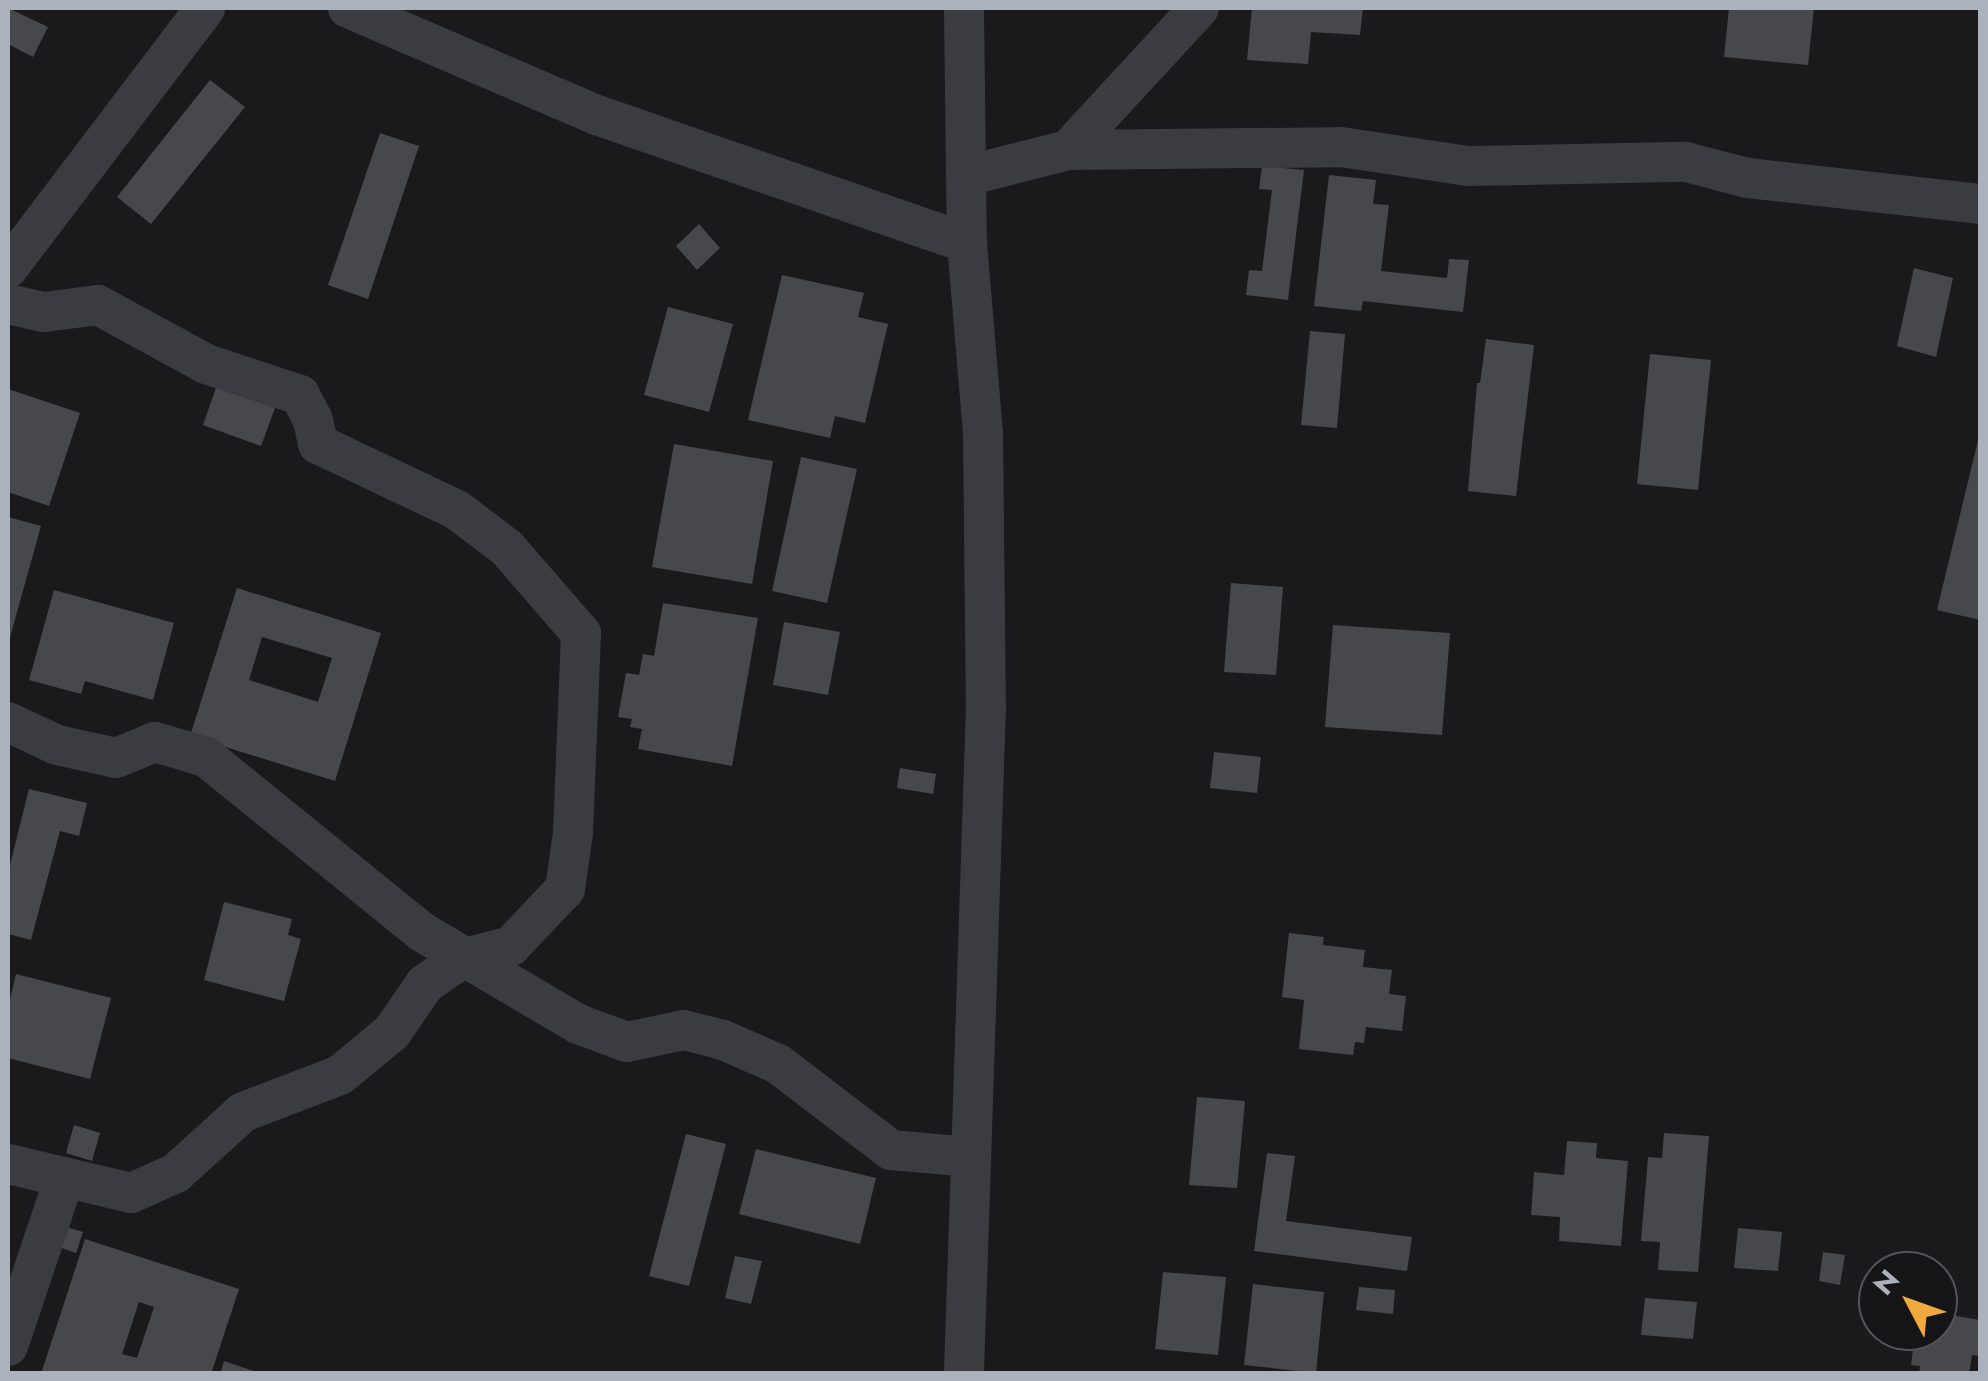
<!DOCTYPE html>
<style>
body{margin:0}
#map{position:relative;width:1988px;height:1381px;overflow:hidden;background:#1a1a1c;font-family:Jost,sans-serif}
div>[style]{position:absolute}
[style*='--x']{left:calc(var(--x)*1px);top:calc(var(--y)*1px);width:calc(var(--w)*1px);rotate:calc(var(--a)*1deg)}
.building>*{inset:0;background:#46484c}
.street>*{height:40px;margin:-20px;padding:0 20px;transform-origin:20px;border-radius:20px;background:#3b3c41}
span{translate:-50% -50%;white-space:nowrap;text-align:center;line-height:1.15;-webkit-text-stroke:9px #151517;paint-order:stroke}
.frame{position:absolute;inset:0;border:10px solid #acb2bb;pointer-events:none}
.north{position:absolute;left:1858px;top:1251px;width:100px;height:100px;box-sizing:border-box;background:#151517;border:2px solid #515459;border-radius:50%;rotate:311deg;font-size:28px;font-weight:700;line-height:40px;text-align:center;color:#acb2bb}
.north::after{content:'';display:block;margin:auto;width:35px;height:45px;background:#f0a93e;clip-path:polygon(50% 0,100% 100%,50% 72%,0 100%)}
</style>
<div id="map">
<div class="building">
<div style="clip-path:polygon(8px 8px,48px 27px,33px 57px,8px 44px)"></div>
<div style="clip-path:polygon(1252px 8px,1363px 8px,1360px 35px,1311px 32px,1308px 64px,1247px 60px)"></div>
<div style="clip-path:polygon(1729px 8px,1814px 8px,1808px 65px,1724px 57px)"></div>
<div style="clip-path:polygon(210px 80px,245px 107px,151px 224px,117px 197px)"></div>
<div style="clip-path:polygon(380px 133px,419px 146px,368px 299px,328px 285px)"></div>
<div style="clip-path:polygon(1262px 166px,1304px 170px,1288px 300px,1246px 295px,1249px 270px,1262px 271px,1272px 190px,1259px 189px)"></div>
<div style="clip-path:polygon(1329px 175px,1376px 180px,1373px 204px,1389px 205px,1381px 271px,1447px 278px,1449px 259px,1469px 260px,1463px 312px,1363px 301px,1361px 311px,1314px 306px)"></div>
<div style="clip-path:polygon(699px 224px,720px 248px,697px 270px,676px 246px)"></div>
<div style="clip-path:polygon(1914px 268px,1953px 278px,1936px 357px,1897px 346px)"></div>
<div style="clip-path:polygon(782px 275px,864px 293px,858px 317px,888px 324px,865px 423px,835px 416px,830px 438px,748px 420px)"></div>
<div style="clip-path:polygon(668px 307px,733px 324px,709px 412px,644px 395px)"></div>
<div style="clip-path:polygon(1310px 331px,1345px 334px,1337px 428px,1301px 425px)"></div>
<div style="clip-path:polygon(1486px 339px,1534px 345px,1516px 496px,1468px 491px,1477px 383px,1480px 383px)"></div>
<div style="clip-path:polygon(1650px 354px,1711px 360px,1698px 490px,1637px 484px)"></div>
<div style="clip-path:polygon(219px 379px,278px 400px,261px 446px,203px 425px)"></div>
<div style="clip-path:polygon(8px 389px,80px 413px,49px 506px,8px 492px)"></div>
<div style="clip-path:polygon(1979px 436px,1980px 436px,1980px 620px,1937px 610px)"></div>
<div style="clip-path:polygon(674px 444px,773px 461px,752px 584px,652px 567px)"></div>
<div style="clip-path:polygon(801px 457px,857px 469px,827px 603px,772px 591px)"></div>
<div style="clip-path:polygon(8px 517px,41px 526px,9px 641px,8px 640px)"></div>
<div style="clip-path:polygon(1231px 583px,1283px 587px,1276px 675px,1224px 672px)"></div>
<div style="clip-path:polygon(evenodd,237px 588px,381px 633px,335px 781px,190px 736px,237px 588px,262px 637px,332px 658px,318px 702px,249px 680px,262px 637px)"></div>
<div style="clip-path:polygon(54px 590px,174px 623px,153px 700px,85px 681px,81px 694px,29px 680px)"></div>
<div style="clip-path:polygon(663px 603px,758px 618px,732px 766px,638px 749px,642px 729px,630px 727px,632px 719px,618px 717px,626px 673px,639px 675px,643px 654px,654px 656px)"></div>
<div style="clip-path:polygon(784px 622px,840px 632px,828px 695px,773px 685px)"></div>
<div style="clip-path:polygon(1333px 625px,1450px 633px,1442px 735px,1325px 727px)"></div>
<div style="clip-path:polygon(1214px 752px,1261px 757px,1257px 793px,1210px 788px)"></div>
<div style="clip-path:polygon(900px 768px,936px 774px,933px 794px,897px 788px)"></div>
<div style="clip-path:polygon(29px 789px,87px 803px,79px 836px,60px 831px,31px 940px,8px 934px,8px 873px)"></div>
<div style="clip-path:polygon(224px 902px,292px 919px,288px 935px,301px 939px,284px 1001px,204px 980px)"></div>
<div style="clip-path:polygon(1289px 933px,1324px 937px,1323px 945px,1365px 950px,1363px 967px,1392px 970px,1389px 994px,1406px 996px,1402px 1031px,1366px 1027px,1364px 1043px,1355px 1042px,1353px 1055px,1299px 1049px,1304px 1000px,1282px 997px)"></div>
<div style="clip-path:polygon(16px 974px,111px 998px,90px 1079px,8px 1058px,8px 1008px)"></div>
<div style="clip-path:polygon(1197px 1097px,1245px 1101px,1237px 1188px,1189px 1185px)"></div>
<div style="clip-path:polygon(74px 1125px,100px 1133px,92px 1161px,66px 1153px)"></div>
<div style="clip-path:polygon(1664px 1133px,1709px 1136px,1698px 1272px,1658px 1270px,1660px 1242px,1641px 1241px,1648px 1157px,1662px 1158px)"></div>
<div style="clip-path:polygon(686px 1134px,726px 1144px,689px 1286px,649px 1276px)"></div>
<div style="clip-path:polygon(1567px 1141px,1597px 1143px,1596px 1158px,1628px 1161px,1621px 1246px,1559px 1241px,1560px 1217px,1531px 1215px,1534px 1172px,1564px 1175px)"></div>
<div style="clip-path:polygon(756px 1149px,876px 1178px,860px 1244px,739px 1214px)"></div>
<div style="clip-path:polygon(1267px 1153px,1295px 1156px,1286px 1221px,1412px 1237px,1407px 1271px,1254px 1251px)"></div>
<div style="clip-path:polygon(63px 1226px,83px 1232px,76px 1253px,56px 1246px)"></div>
<div style="clip-path:polygon(1738px 1228px,1782px 1232px,1778px 1271px,1734px 1268px)"></div>
<div style="clip-path:polygon(evenodd,85px 1239px,239px 1289px,211px 1374px,41px 1374px,85px 1239px,139px 1302px,154px 1307px,137px 1358px,122px 1354px,139px 1302px)"></div>
<div style="clip-path:polygon(1823px 1252px,1845px 1255px,1840px 1285px,1819px 1281px)"></div>
<div style="clip-path:polygon(735px 1256px,762px 1261px,751px 1304px,725px 1298px)"></div>
<div style="clip-path:polygon(1163px 1272px,1226px 1277px,1218px 1355px,1155px 1349px)"></div>
<div style="clip-path:polygon(1253px 1284px,1324px 1292px,1316px 1373px,1244px 1365px)"></div>
<div style="clip-path:polygon(1359px 1287px,1395px 1290px,1393px 1314px,1356px 1310px)"></div>
<div style="clip-path:polygon(1645px 1298px,1697px 1302px,1693px 1339px,1641px 1335px)"></div>
<div style="clip-path:polygon(1938px 1313px,1980px 1320px,1980px 1356px,1972px 1355px,1969px 1374px,1919px 1374px,1920px 1366px,1911px 1365px,1915px 1333px,1938px 1331px)"></div>
<div style="clip-path:polygon(224px 1361px,260px 1373px,260px 1374px,220px 1374px)"></div>
</div>
<div class="street">
<div style="--x:348;--y:8;--w:271;--a:23.3"></div>
<div style="--x:597;--y:115;--w:392;--a:19.1"></div>
<div style="--x:964;--y:8;--w:235;--a:89.3"></div>
<div style="--x:967;--y:243;--w:190;--a:85.2"></div>
<div style="--x:983;--y:432;--w:274;--a:89.4"></div>
<div style="--x:986;--y:706;--w:668;--a:91.89"></div>
<div style="--x:1068;--y:150;--w:193;--a:-47.3"></div>
<div style="--x:966;--y:176;--w:105;--a:-14.3"></div>
<div style="--x:1068;--y:150;--w:273;--a:-0.6"></div>
<div style="--x:1341;--y:147;--w:128;--a:8.5"></div>
<div style="--x:1468;--y:166;--w:218;--a:-1.1"></div>
<div style="--x:1686;--y:162;--w:64;--a:14.5"></div>
<div style="--x:1748;--y:178;--w:233;--a:6.4"></div>
<div style="--x:8;--y:268;--w:326;--a:-52.8"></div>
<div style="--x:8;--y:304;--w:37;--a:13"></div>
<div style="--x:44;--y:312;--w:54;--a:-7.4"></div>
<div style="--x:98;--y:305;--w:123;--a:28.6"></div>
<div style="--x:206;--y:364;--w:99;--a:18.3"></div>
<div style="--x:300;--y:395;--w:28;--a:63"></div>
<div style="--x:313;--y:420;--w:25;--a:78"></div>
<div style="--x:318;--y:444;--w:154;--a:25.4"></div>
<div style="--x:457;--y:510;--w:63;--a:37.2"></div>
<div style="--x:507;--y:548;--w:113;--a:49"></div>
<div style="--x:581;--y:633;--w:200;--a:92.3"></div>
<div style="--x:573;--y:833;--w:57;--a:98.1"></div>
<div style="--x:565;--y:889;--w:79;--a:133.5"></div>
<div style="--x:511;--y:946;--w:52;--a:165.4"></div>
<div style="--x:461;--y:959;--w:44;--a:145.2"></div>
<div style="--x:425;--y:984;--w:58;--a:124.5"></div>
<div style="--x:392;--y:1032;--w:67;--a:140.4"></div>
<div style="--x:340;--y:1075;--w:104;--a:159.1"></div>
<div style="--x:243;--y:1112;--w:91;--a:137.7"></div>
<div style="--x:176;--y:1173;--w:49;--a:156"></div>
<div style="--x:131;--y:1193;--w:126;--a:-166.7"></div>
<div style="--x:8;--y:722;--w:54;--a:25.1"></div>
<div style="--x:57;--y:745;--w:60;--a:12.4"></div>
<div style="--x:116;--y:758;--w:42;--a:-22.3"></div>
<div style="--x:155;--y:742;--w:53;--a:16.4"></div>
<div style="--x:206;--y:757;--w:278;--a:39"></div>
<div style="--x:422;--y:932;--w:181;--a:30.5"></div>
<div style="--x:578;--y:1024;--w:52;--a:20.2"></div>
<div style="--x:627;--y:1042;--w:58;--a:-11.9"></div>
<div style="--x:684;--y:1030;--w:40;--a:14.4"></div>
<div style="--x:723;--y:1040;--w:60;--a:23.6"></div>
<div style="--x:778;--y:1064;--w:142;--a:37.3"></div>
<div style="--x:891;--y:1150;--w:78;--a:5.1"></div>
<div style="--x:8;--y:1346;--w:178;--a:-71.4"></div>
</div>
<div class="frame"></div>
<div class="north">N</div>
</div>
